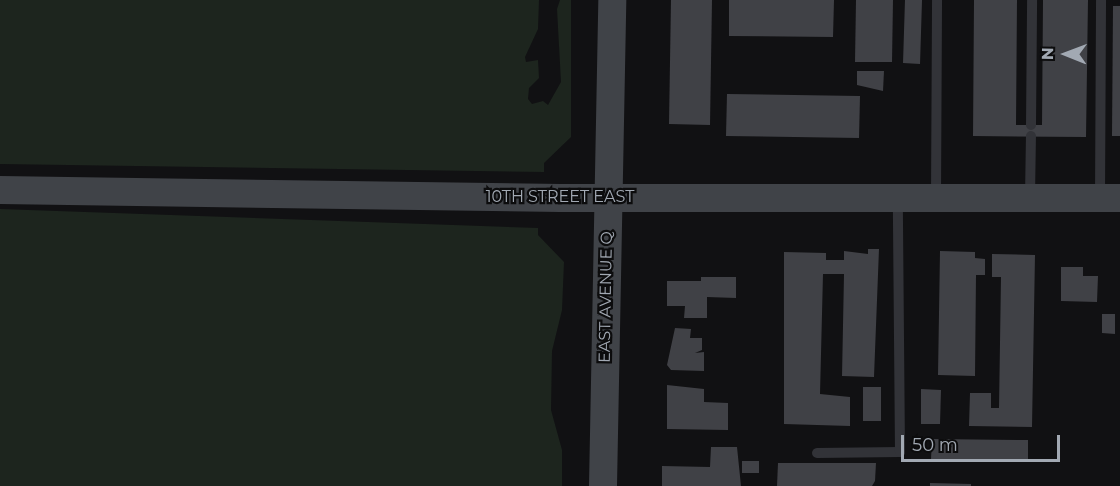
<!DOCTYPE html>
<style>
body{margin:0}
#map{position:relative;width:1120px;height:486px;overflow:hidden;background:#111113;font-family:Montserrat,sans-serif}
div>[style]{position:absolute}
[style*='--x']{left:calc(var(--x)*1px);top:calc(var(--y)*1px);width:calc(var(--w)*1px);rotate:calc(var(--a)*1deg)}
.green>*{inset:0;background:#1d251e}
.building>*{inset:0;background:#404146}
.service>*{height:10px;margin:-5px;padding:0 5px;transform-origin:5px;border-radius:5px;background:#323338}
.secondary>*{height:28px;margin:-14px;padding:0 14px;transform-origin:14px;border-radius:14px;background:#404348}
span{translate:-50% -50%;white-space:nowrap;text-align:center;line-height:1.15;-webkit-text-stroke:4.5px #0c0c0d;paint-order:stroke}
.street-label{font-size:16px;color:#a2a9b3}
.north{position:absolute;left:1036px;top:24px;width:60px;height:60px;-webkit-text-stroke:4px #0c0c0d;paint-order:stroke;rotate:271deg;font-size:16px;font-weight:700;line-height:24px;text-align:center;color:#a2a9b3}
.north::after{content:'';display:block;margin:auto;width:21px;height:27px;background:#a2a9b3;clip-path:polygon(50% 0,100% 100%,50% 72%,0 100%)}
.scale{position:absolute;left:901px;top:435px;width:159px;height:27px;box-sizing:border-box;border:3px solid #a2a9b3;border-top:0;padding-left:8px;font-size:18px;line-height:21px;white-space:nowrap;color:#a2a9b3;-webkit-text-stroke:4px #0c0c0d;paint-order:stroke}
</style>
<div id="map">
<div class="green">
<div style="clip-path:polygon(0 0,539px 0,538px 29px,525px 57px,526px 62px,538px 60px,539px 78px,529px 88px,528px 99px,532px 104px,543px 101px,548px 105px,561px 82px,557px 9px,560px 0,571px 0,571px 137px,544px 163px,544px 172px,0 164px)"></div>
<div style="clip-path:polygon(0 209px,538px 228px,538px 235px,564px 262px,562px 310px,552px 351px,551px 410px,562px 450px,562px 486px,0 486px)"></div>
</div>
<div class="building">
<div style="clip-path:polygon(671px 0,712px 0,710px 125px,669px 124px)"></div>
<div style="clip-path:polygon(729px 0,834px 0,833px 37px,729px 36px)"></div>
<div style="clip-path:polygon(856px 0,893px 0,892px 62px,855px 62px)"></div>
<div style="clip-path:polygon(905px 0,922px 0,920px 64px,903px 63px)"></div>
<div style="clip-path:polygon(974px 0,1017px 0,1016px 125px,1042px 125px,1043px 0,1088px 0,1086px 137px,973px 136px)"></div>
<div style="clip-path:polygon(1113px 6px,1120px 6px,1120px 136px,1112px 136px)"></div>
<div style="clip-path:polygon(857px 71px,884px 71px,883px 91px,857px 85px)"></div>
<div style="clip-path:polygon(727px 94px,860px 96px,859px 138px,726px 136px)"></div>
<div style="clip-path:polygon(868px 249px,879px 249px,874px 377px,842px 376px,844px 274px,823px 274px,820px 394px,850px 397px,850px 426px,784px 424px,784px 252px,826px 253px,826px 260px,844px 260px,844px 251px,868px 254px)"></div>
<div style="clip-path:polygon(940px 251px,975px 252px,975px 258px,985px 259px,985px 275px,976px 275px,975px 376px,938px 375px)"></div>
<div style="clip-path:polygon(992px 254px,1035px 255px,1032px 427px,969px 426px,970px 393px,991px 393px,991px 408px,999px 408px,1001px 277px,992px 277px)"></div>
<div style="clip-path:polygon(1061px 267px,1083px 267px,1083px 276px,1098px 276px,1097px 302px,1061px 301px)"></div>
<div style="clip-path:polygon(701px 277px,736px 277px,736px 298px,707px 297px,707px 318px,684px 318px,685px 306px,667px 306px,667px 281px,701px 281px)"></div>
<div style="clip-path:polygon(1102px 314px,1115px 314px,1115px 334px,1102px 333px)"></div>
<div style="clip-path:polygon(675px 328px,691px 329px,690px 338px,702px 338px,702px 350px,695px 353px,704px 352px,704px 371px,671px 370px,667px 365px)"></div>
<div style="clip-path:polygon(667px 385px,704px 389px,704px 402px,728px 403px,728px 430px,667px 429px)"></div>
<div style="clip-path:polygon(863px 387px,881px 387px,881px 421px,863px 421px)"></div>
<div style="clip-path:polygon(921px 389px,941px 390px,940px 424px,921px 424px)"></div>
<div style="clip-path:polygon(932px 439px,1028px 440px,1028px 461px,931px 459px)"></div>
<div style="clip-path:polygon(711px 447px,737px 447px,741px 486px,662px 486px,662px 466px,710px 467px)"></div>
<div style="clip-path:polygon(742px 461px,759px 461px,759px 473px,742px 473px)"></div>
<div style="clip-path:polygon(778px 463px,876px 463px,875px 481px,872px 486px,777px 486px)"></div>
<div style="clip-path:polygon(930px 483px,971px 484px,971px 486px,930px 486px)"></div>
</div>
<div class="service">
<div style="--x:1031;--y:125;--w:125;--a:-89.5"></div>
<div style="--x:1030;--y:197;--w:61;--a:-89.1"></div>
<div style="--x:936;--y:198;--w:198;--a:-89.7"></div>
<div style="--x:1100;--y:198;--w:198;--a:-89.7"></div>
<div style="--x:817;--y:453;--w:83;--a:-0.7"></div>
<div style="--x:900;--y:452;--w:254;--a:-90.5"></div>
</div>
<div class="secondary">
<div style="--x:0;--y:190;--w:561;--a:0.82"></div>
<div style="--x:561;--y:198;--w:559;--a:0"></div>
<div style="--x:603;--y:486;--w:486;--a:-88.9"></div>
</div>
<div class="street-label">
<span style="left:560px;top:197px">10TH STREET EAST</span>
<span style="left:606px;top:297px;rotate:-89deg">EAST AVENUE Q</span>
</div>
<div class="north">N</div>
<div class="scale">50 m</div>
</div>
